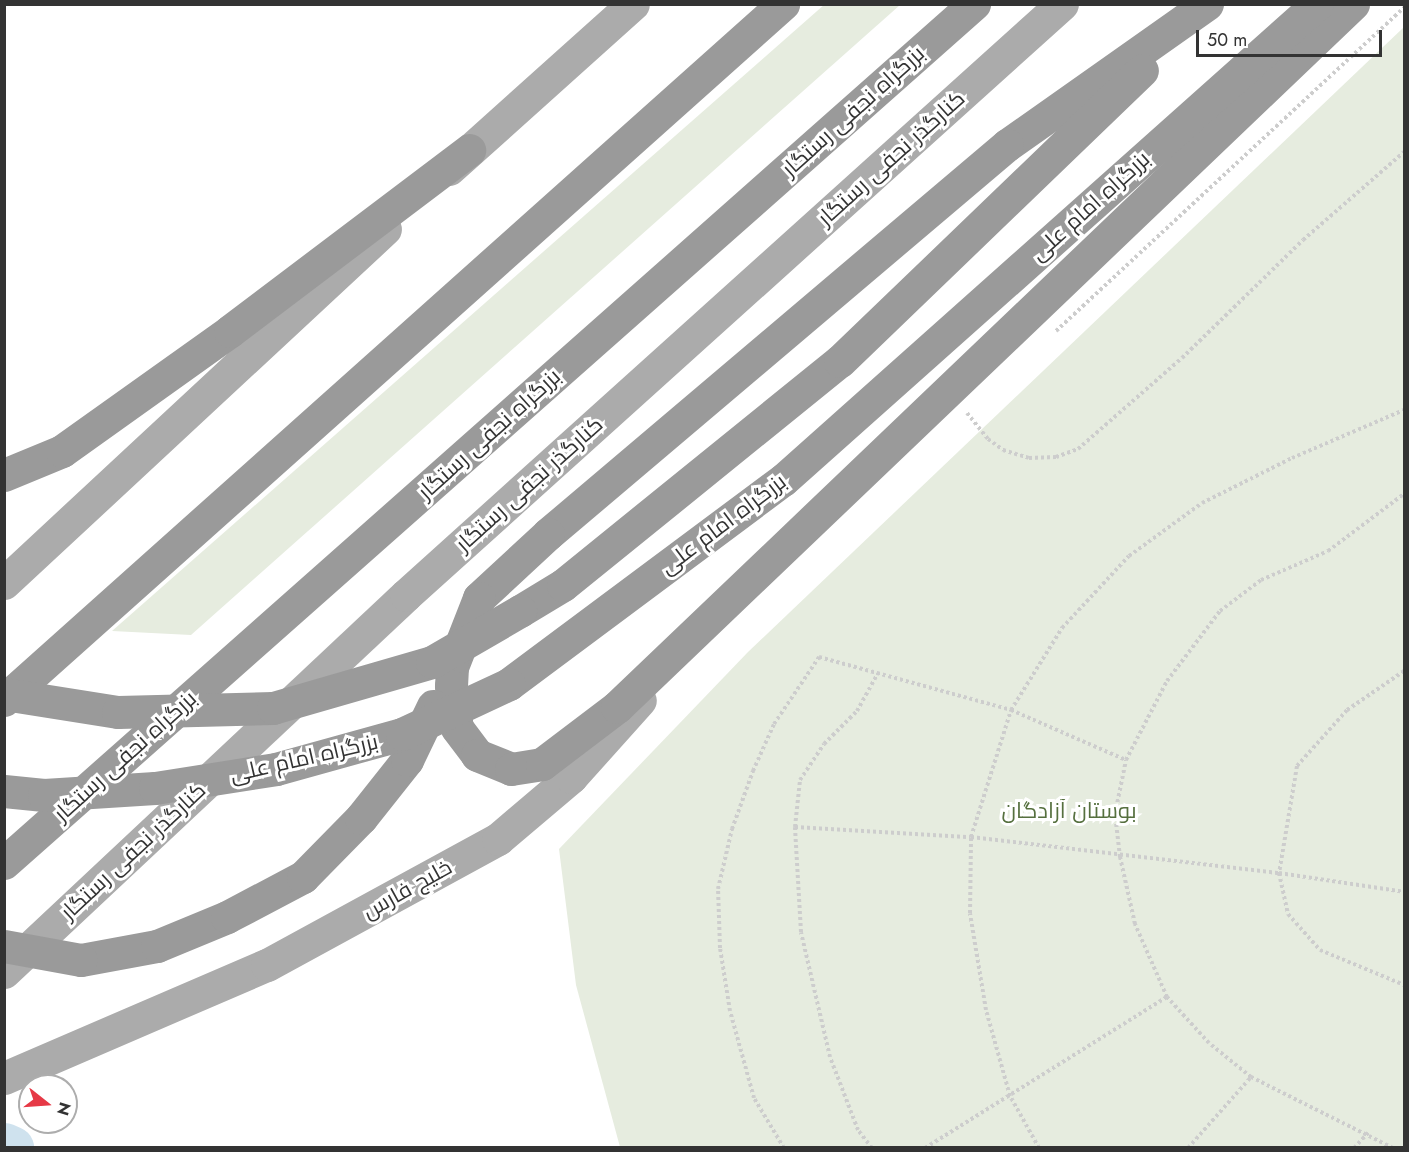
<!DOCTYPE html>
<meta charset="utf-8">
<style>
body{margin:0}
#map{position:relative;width:1409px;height:1152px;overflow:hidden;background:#fff;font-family:Jost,Cairo,sans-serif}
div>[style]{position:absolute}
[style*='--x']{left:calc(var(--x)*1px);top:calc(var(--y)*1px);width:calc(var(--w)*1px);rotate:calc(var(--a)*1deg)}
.green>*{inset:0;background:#e6ecdf}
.river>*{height:45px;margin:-22.5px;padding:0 22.5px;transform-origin:22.5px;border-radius:22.5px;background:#cfe2ee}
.path>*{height:4px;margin-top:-2px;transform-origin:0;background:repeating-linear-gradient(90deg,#cdcdcd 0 3px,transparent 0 6px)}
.major>*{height:33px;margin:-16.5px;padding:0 16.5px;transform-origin:16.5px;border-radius:16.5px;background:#ababab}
.highway>*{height:33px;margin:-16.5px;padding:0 16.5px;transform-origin:16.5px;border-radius:16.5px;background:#9a9a9a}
.highway-bridge>*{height:33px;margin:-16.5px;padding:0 16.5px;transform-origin:16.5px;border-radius:16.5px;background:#9a9a9a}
span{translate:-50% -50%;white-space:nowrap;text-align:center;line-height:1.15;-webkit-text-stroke:6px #fff;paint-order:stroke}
.street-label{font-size:22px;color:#333}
.park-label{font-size:22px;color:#56703f}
.frame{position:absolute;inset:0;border:6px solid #333;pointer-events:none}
.north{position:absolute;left:18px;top:1074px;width:60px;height:60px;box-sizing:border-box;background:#fff;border:2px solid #adadad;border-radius:50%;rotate:107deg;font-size:16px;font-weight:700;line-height:24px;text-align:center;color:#333}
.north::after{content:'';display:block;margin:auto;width:21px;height:27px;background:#e63946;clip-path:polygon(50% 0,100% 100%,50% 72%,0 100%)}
.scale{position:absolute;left:1196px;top:30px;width:186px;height:27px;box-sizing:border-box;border:3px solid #333;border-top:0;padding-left:8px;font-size:18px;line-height:21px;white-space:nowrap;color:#333;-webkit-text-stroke:4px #fff;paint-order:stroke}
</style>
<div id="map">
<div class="green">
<div style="clip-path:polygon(825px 4px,900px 5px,191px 635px,112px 631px)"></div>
<div style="clip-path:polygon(1404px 27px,1404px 1147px,620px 1147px,576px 985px,559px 849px,748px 652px)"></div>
</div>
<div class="river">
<div style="--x:4;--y:1145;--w:8;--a:23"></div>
</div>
<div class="path">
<div style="--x:1056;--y:331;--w:475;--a:-42.9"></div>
<div style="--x:967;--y:413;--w:33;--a:51"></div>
<div style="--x:988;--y:439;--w:19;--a:36"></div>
<div style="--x:1003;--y:450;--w:27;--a:17"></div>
<div style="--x:1029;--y:458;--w:27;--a:-2"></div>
<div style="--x:1056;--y:457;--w:23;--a:-20"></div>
<div style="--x:1078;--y:449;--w:138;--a:-41.2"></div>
<div style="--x:1182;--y:358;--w:169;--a:-44.3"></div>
<div style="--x:1303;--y:240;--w:134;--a:-41.1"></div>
<div style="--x:1404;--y:671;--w:69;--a:145.6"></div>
<div style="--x:1347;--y:710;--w:75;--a:131.8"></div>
<div style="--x:1297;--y:766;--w:109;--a:99.5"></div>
<div style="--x:1279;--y:873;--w:42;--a:77.6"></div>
<div style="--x:1288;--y:914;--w:48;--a:48.4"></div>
<div style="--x:1320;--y:950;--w:91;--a:22.6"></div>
<div style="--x:795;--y:827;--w:176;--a:3.3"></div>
<div style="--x:971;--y:837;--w:310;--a:6.7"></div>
<div style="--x:1279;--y:873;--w:126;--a:8.6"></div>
<div style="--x:784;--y:1148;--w:58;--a:-121"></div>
<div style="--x:754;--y:1098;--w:90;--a:-105.4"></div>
<div style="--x:730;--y:1011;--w:64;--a:-99"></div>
<div style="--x:720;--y:948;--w:59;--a:-91.9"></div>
<div style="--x:718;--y:889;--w:62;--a:-76.9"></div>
<div style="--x:732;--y:829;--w:62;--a:-70.1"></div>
<div style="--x:753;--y:771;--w:51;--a:-65.9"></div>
<div style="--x:774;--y:724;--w:81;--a:-56.1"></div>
<div style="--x:819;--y:657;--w:199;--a:15.4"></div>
<div style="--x:1011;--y:710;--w:125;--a:23.5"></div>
<div style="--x:872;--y:1148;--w:23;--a:-128"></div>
<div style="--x:858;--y:1130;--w:78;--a:-111"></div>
<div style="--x:830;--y:1057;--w:128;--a:-103.1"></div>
<div style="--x:801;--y:932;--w:105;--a:-93.3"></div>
<div style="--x:795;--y:827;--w:47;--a:-83.9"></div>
<div style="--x:800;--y:780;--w:43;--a:-56.3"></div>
<div style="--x:824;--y:744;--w:47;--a:-45"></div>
<div style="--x:857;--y:711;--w:43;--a:-61.1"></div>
<div style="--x:925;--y:1148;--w:285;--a:-32"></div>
<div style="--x:1039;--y:1148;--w:60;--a:-119.1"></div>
<div style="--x:1010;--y:1096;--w:89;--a:-105.6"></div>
<div style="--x:986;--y:1010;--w:98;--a:-99.4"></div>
<div style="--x:970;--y:913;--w:76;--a:-89.2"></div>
<div style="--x:971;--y:837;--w:133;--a:-72.5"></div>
<div style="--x:1011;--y:710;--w:97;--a:-58.1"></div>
<div style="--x:1062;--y:628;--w:98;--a:-47.1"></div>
<div style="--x:1129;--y:556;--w:90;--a:-36"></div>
<div style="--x:1202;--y:503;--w:101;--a:-26.6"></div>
<div style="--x:1292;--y:458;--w:122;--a:-23.2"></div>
<div style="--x:1188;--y:1148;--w:95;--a:-48.4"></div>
<div style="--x:1354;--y:1148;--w:21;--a:-47"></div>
<div style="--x:1393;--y:1148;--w:159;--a:-153.4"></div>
<div style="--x:1251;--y:1077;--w:54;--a:-141"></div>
<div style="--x:1209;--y:1043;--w:62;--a:-132.4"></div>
<div style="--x:1167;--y:997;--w:80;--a:-113.7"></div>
<div style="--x:1135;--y:924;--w:69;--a:-102.6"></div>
<div style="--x:1120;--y:857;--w:43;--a:-96.6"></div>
<div style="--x:1115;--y:814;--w:55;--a:-78.5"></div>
<div style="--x:1126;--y:760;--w:89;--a:-62.6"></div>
<div style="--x:1167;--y:681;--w:88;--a:-52.9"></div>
<div style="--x:1220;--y:611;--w:51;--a:-37.1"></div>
<div style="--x:1261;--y:580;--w:73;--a:-23.4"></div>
<div style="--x:1328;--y:551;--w:95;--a:-36.9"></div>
</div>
<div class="major">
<div style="--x:449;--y:169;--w:247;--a:-41.9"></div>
<div style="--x:4;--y:583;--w:520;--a:-42.9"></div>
<div style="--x:4;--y:972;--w:551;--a:-43.16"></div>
<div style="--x:406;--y:595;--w:883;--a:-42.02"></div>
<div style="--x:4;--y:1078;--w:286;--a:-23.3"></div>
<div style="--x:267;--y:965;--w:263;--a:-28.6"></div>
<div style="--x:498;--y:839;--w:96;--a:-40.3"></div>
<div style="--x:571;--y:777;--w:103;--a:-48.1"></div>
</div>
<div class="highway">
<div style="--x:1207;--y:4;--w:245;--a:144.8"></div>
<div style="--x:1007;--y:145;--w:602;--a:139.72"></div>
<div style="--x:548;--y:534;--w:94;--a:137.2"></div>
<div style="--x:479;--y:598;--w:74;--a:111.4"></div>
<div style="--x:452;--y:667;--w:19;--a:93"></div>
<div style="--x:451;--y:686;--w:42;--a:81.9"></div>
<div style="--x:457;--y:728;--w:34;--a:53"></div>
<div style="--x:477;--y:755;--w:37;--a:22"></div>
<div style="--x:511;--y:769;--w:31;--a:-9"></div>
<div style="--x:542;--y:764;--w:94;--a:-37.2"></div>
<div style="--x:617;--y:707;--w:1018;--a:-43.69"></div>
<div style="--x:4;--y:475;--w:63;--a:-22.5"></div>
<div style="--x:62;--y:451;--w:206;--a:-35.5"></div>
<div style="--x:230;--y:331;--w:300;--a:-37.1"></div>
<div style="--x:520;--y:611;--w:50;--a:-31.2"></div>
<div style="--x:563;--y:585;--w:356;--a:-39"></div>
<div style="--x:840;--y:361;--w:419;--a:-43.9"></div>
<div style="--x:509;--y:684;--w:342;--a:-36.7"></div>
<div style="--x:783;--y:480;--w:715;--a:-41.71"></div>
<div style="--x:4;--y:700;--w:1045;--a:-41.78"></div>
<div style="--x:4;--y:863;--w:1296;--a:-41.53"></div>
<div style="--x:81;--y:960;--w:77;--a:-10.4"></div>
<div style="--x:157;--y:946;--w:76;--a:-22.5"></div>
<div style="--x:227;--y:917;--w:86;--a:-27.8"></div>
<div style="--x:303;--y:877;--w:83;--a:-45.5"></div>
<div style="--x:361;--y:818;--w:74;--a:-51.6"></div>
<div style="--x:407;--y:760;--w:60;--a:-64.3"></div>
</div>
<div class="highway-bridge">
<div style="--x:4;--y:694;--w:115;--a:9"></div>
<div style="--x:118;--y:712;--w:155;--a:-1.5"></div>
<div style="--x:273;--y:708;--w:166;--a:-16.1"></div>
<div style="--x:432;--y:662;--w:102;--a:-30.1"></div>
<div style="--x:4;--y:791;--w:40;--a:5.7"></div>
<div style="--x:44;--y:795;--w:111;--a:-3.6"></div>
<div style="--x:155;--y:788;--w:122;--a:-8.9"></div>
<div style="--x:276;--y:769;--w:131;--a:-15.5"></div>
<div style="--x:402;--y:734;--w:118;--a:-25"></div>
<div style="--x:4;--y:946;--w:78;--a:10.3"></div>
</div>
<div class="street-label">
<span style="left:853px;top:111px;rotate:-42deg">بزرگراه نجفی رستگار</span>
<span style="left:891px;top:158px;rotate:-42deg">کنارگذر نجفی رستگار</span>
<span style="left:1090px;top:206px;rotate:-42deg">بزرگراه امام علی</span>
<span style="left:489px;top:434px;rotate:-42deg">بزرگراه نجفی رستگار</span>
<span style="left:529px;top:484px;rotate:-42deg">کنارگذر نجفی رستگار</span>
<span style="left:723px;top:524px;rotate:-37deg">بزرگراه امام علی</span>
<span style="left:125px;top:756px;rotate:-42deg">بزرگراه نجفی رستگار</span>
<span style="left:304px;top:758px;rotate:-13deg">بزرگراه امام علی</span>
<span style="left:133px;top:851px;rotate:-43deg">کنارگذر نجفی رستگار</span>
<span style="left:407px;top:889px;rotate:-29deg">خلیج فارس</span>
</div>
<div class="park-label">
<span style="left:1069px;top:811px">بوستان آزادگان</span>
</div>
<div class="frame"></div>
<div class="north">N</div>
<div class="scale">50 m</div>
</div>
